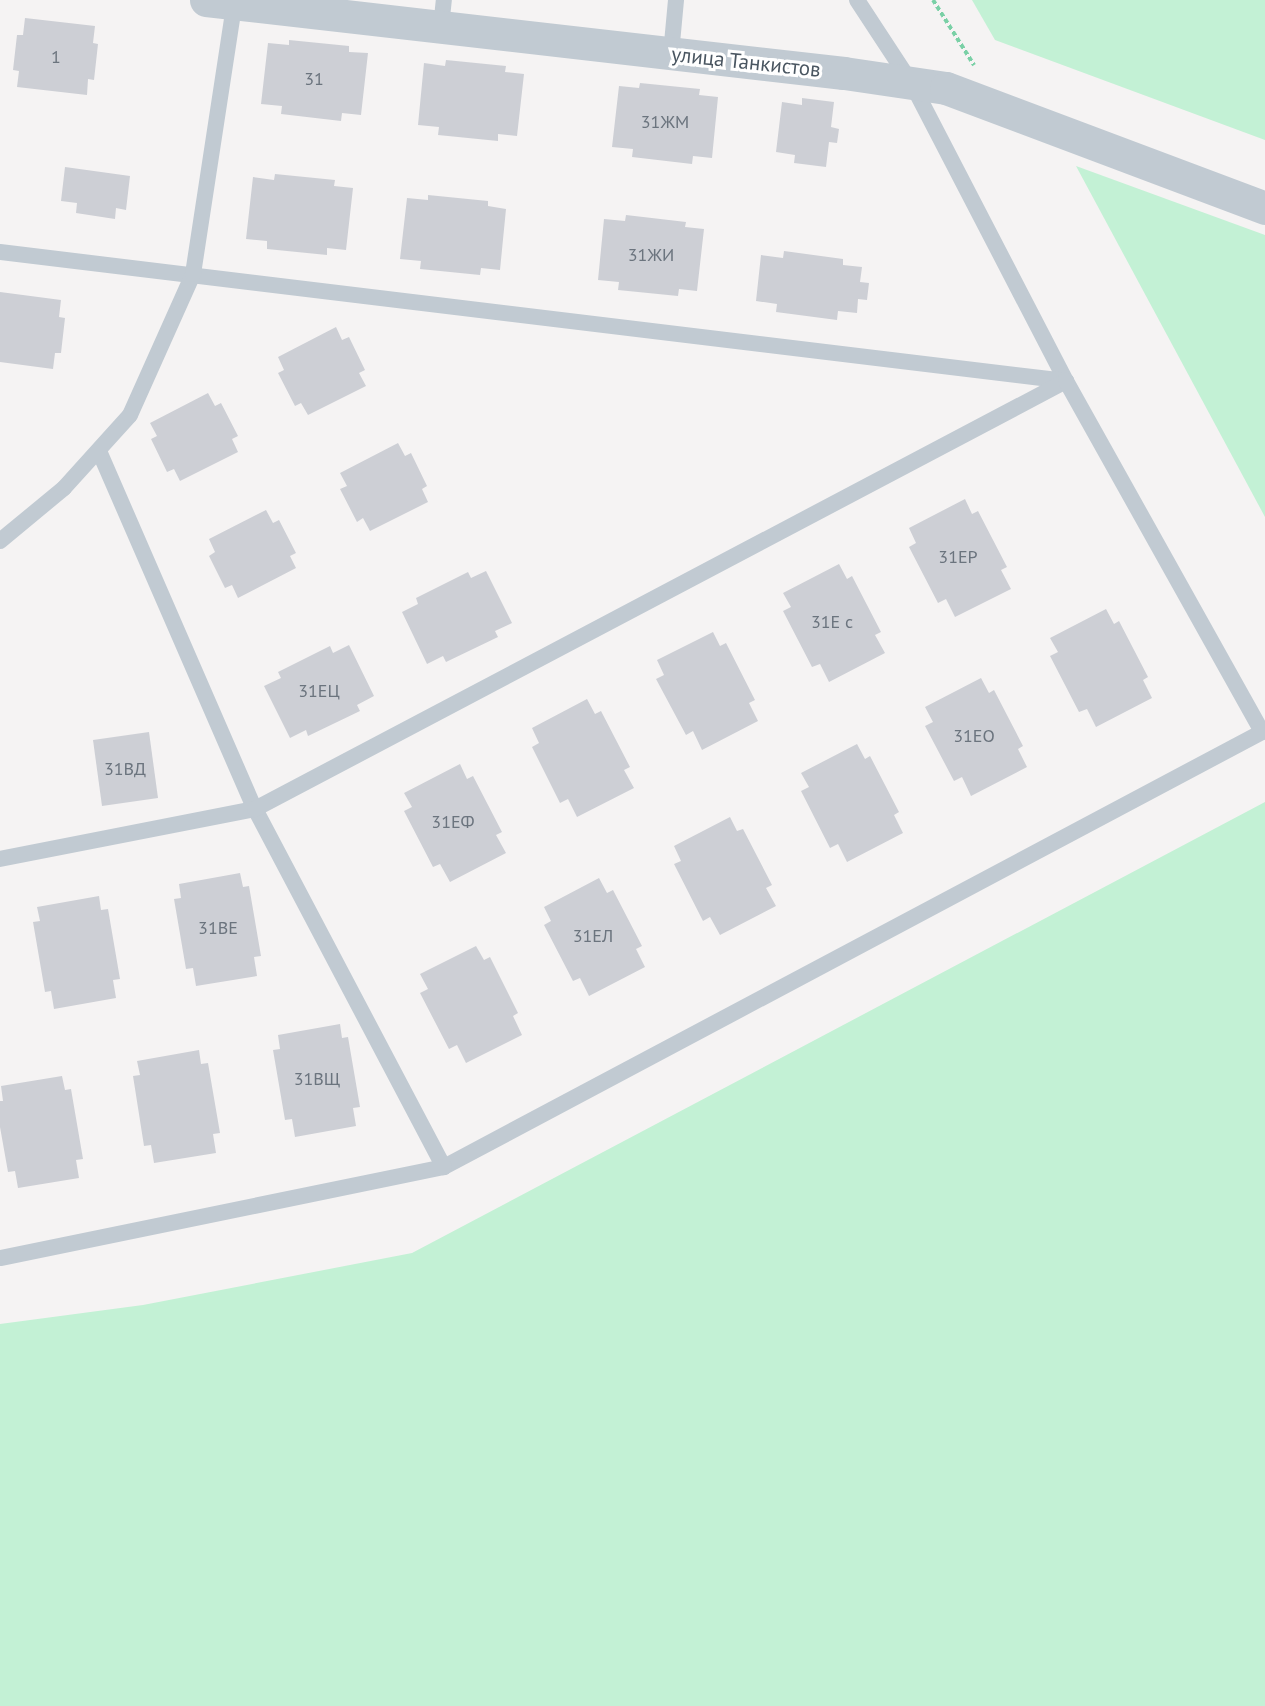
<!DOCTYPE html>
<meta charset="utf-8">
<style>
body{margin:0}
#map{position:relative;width:1265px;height:1706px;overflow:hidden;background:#f5f3f3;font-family:"PT Sans",sans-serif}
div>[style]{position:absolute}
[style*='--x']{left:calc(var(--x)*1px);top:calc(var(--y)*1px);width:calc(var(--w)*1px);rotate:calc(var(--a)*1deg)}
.green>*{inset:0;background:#c3f1d5}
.building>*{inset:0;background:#cdcfd5}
.path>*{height:4px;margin-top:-2px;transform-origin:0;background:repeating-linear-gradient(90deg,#7ad0a6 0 4.5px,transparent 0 7.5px)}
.lane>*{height:16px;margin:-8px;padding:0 8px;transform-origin:8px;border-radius:8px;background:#c1cad2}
.street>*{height:33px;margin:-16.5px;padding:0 16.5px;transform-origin:16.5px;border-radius:16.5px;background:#c1cad2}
span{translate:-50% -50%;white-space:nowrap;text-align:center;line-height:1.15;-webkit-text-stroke:6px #fff;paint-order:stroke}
.number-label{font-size:18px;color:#6b747e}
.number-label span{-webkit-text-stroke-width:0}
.street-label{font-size:21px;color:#4a5661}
</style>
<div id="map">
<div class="green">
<div style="clip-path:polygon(972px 0,1265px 0,1265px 140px,995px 40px)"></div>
<div style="clip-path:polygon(1076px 166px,1265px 235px,1265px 517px)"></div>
<div style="clip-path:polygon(1265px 802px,1265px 1706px,0 1706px,0 1324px,143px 1305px,412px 1253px)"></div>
</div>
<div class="building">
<div style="clip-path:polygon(25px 18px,95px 26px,93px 43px,98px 44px,94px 80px,88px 79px,87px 95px,17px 87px,19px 71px,13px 70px,17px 35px,23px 35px)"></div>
<div style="clip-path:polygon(289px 40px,349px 46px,349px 52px,368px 53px,361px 115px,342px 113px,341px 121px,281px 114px,282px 106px,261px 104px,268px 43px,289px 45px)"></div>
<div style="clip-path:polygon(446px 60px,506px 66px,505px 72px,524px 74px,517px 136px,498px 134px,498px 141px,438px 135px,439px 127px,418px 125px,424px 63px,445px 66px)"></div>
<div style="clip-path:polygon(640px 83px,700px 89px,699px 95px,718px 97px,712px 158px,693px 156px,692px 164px,632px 157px,633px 149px,612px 147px,619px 86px,639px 88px)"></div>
<div style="clip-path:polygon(802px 98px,834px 102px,831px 127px,839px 129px,837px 143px,829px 142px,826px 167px,794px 163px,795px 155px,776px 152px,782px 102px,802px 105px)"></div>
<div style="clip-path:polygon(65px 167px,130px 176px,126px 210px,116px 208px,115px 219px,76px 213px,77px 203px,61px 201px)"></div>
<div style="clip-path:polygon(275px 174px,335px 180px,334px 186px,353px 188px,346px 250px,327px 248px,327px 255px,267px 249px,267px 241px,246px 239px,253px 177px,274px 180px)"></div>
<div style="clip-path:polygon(428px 195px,488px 201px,488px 206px,506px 209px,500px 270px,481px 268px,480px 275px,420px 269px,421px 261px,400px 259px,407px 198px,428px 200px)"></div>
<div style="clip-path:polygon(626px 215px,686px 222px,685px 227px,704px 229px,697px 291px,679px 289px,678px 296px,618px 290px,619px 282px,598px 280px,604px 219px,625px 221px)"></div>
<div style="clip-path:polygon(784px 251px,843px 259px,843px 265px,862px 267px,860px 282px,869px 283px,867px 300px,858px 299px,857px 313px,838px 311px,837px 320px,776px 312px,777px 304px,756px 301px,761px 255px,783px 258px)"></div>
<div style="clip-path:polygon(0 292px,61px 300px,59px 317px,65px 318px,61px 353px,55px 353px,53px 369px,0 362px)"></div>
<div style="clip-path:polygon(336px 327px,342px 340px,349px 337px,365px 370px,359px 373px,366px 386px,308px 415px,301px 403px,295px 406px,278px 373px,284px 370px,278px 357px)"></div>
<div style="clip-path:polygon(208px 393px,215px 406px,221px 403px,238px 436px,232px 439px,238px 452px,180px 481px,174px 469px,167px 472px,151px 439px,157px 436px,150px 423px)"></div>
<div style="clip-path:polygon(398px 443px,405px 456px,411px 453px,427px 486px,422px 489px,428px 502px,370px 531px,363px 518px,357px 522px,340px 489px,347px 486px,340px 473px)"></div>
<div style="clip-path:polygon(965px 499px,972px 514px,978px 511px,1007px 567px,1001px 570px,1011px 589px,955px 617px,946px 599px,938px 603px,909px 547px,916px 543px,909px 528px)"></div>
<div style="clip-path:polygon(266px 510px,273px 523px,279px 520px,296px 553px,290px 556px,296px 568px,238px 598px,232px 585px,225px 588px,209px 556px,215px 552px,209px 539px)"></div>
<div style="clip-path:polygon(839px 564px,847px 579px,852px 576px,881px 632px,875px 635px,885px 653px,829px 682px,820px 664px,812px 667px,783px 611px,791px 607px,783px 593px)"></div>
<div style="clip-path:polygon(486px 571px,512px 623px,495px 631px,498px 637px,446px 662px,443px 656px,427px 664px,402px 612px,418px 604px,416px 598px,468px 572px,471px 578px)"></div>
<div style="clip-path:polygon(1106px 609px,1114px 624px,1119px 621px,1148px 677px,1143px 680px,1152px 698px,1096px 727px,1087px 709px,1079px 712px,1050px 656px,1058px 652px,1050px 638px)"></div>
<div style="clip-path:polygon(713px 632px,720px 646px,726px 643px,755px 700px,749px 703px,758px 721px,702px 750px,693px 731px,686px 735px,656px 679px,664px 675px,657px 660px)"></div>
<div style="clip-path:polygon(349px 645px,374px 696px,357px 705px,360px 711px,308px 736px,306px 730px,290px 738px,264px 686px,281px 678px,278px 672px,330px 646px,333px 653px)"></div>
<div style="clip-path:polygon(981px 678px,989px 693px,994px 690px,1023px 746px,1018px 749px,1027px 767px,971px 796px,962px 777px,954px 781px,925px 726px,933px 722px,925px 707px)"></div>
<div style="clip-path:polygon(587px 699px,595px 714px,601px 711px,630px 767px,624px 770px,634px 788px,577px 817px,568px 799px,560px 803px,532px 747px,539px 743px,532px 728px)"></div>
<div style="clip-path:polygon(149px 732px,158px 798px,102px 806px,93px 740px)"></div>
<div style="clip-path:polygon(857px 744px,865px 759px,870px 756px,899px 812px,894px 815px,903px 833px,847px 862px,838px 844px,830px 848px,801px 791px,809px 787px,801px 773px)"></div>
<div style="clip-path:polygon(460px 764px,467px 779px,473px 776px,502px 832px,496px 835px,506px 853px,450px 882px,440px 864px,433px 867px,404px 811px,412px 807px,404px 793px)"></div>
<div style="clip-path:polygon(730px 817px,737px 831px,743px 829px,772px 885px,766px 888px,776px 906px,720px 935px,710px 917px,703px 921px,674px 864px,681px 861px,674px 846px)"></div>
<div style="clip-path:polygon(240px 873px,243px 887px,249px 886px,261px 956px,254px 957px,257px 976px,196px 986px,193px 968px,186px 969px,174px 899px,181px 898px,179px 884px)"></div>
<div style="clip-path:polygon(599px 878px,607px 893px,613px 890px,642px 946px,636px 949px,645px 967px,589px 996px,580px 978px,573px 981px,544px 925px,551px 921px,544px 907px)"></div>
<div style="clip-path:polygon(99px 896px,101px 910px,108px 909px,120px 979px,113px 980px,116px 998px,54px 1009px,51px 991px,45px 992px,33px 922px,40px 921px,37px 907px)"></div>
<div style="clip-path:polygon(476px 946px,484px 960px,490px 957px,518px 1013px,513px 1016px,522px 1035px,466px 1063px,457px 1045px,449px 1049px,420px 993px,428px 989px,420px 974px)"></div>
<div style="clip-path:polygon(340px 1024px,342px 1038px,348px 1037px,360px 1107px,353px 1108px,356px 1126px,295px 1137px,292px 1119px,285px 1120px,273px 1050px,280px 1049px,278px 1035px)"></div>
<div style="clip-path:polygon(199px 1050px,201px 1064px,208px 1063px,220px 1133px,213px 1134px,216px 1153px,154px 1163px,151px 1145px,144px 1146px,133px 1076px,140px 1075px,137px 1061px)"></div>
<div style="clip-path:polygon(62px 1076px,65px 1090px,71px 1089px,83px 1159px,76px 1160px,79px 1178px,18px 1188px,15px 1171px,8px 1172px,0 1127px,0 1101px,3px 1101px,1px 1086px)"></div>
</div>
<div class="path">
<div style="--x:933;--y:0;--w:77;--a:57.8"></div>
</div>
<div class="lane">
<div style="--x:857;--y:0;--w:100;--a:56.8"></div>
<div style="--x:912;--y:84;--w:335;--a:62.6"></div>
<div style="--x:441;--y:27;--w:27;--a:-84"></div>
<div style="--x:671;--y:54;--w:54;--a:-84.7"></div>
<div style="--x:0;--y:252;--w:1074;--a:6.9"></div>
<div style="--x:99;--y:451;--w:391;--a:66.5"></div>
<div style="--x:255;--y:809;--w:405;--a:62.2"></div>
<div style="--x:0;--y:541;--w:83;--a:-39.6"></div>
<div style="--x:64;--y:488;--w:98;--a:-47.9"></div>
<div style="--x:130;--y:415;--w:154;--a:-65.9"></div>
<div style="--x:193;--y:274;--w:277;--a:-81.3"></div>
<div style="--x:0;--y:859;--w:260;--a:-11.1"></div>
<div style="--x:255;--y:809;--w:917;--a:-27.82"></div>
<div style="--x:1066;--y:381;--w:402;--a:60.8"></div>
<div style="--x:1262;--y:732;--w:926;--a:152"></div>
<div style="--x:444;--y:1167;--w:453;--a:168.4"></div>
</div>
<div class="street">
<div style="--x:206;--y:0;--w:642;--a:6.53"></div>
<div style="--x:844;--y:73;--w:103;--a:8.4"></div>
<div style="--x:946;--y:88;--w:341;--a:20.6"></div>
</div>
<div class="number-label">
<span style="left:56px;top:57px">1</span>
<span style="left:314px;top:79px">31</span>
<span style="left:665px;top:122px">31ЖМ</span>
<span style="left:651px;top:255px">31ЖИ</span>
<span style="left:958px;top:557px">31ЕР</span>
<span style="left:832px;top:622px">31Е с</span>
<span style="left:319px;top:691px">31ЕЦ</span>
<span style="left:974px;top:736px">31ЕО</span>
<span style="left:125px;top:769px">31ВД</span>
<span style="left:453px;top:822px">31ЕФ</span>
<span style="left:218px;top:928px">31ВЕ</span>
<span style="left:593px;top:936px">31ЕЛ</span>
<span style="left:317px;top:1079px">31ВЩ</span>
</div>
<div class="street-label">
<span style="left:746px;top:62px;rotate:6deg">улица Танкистов</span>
</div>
</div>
